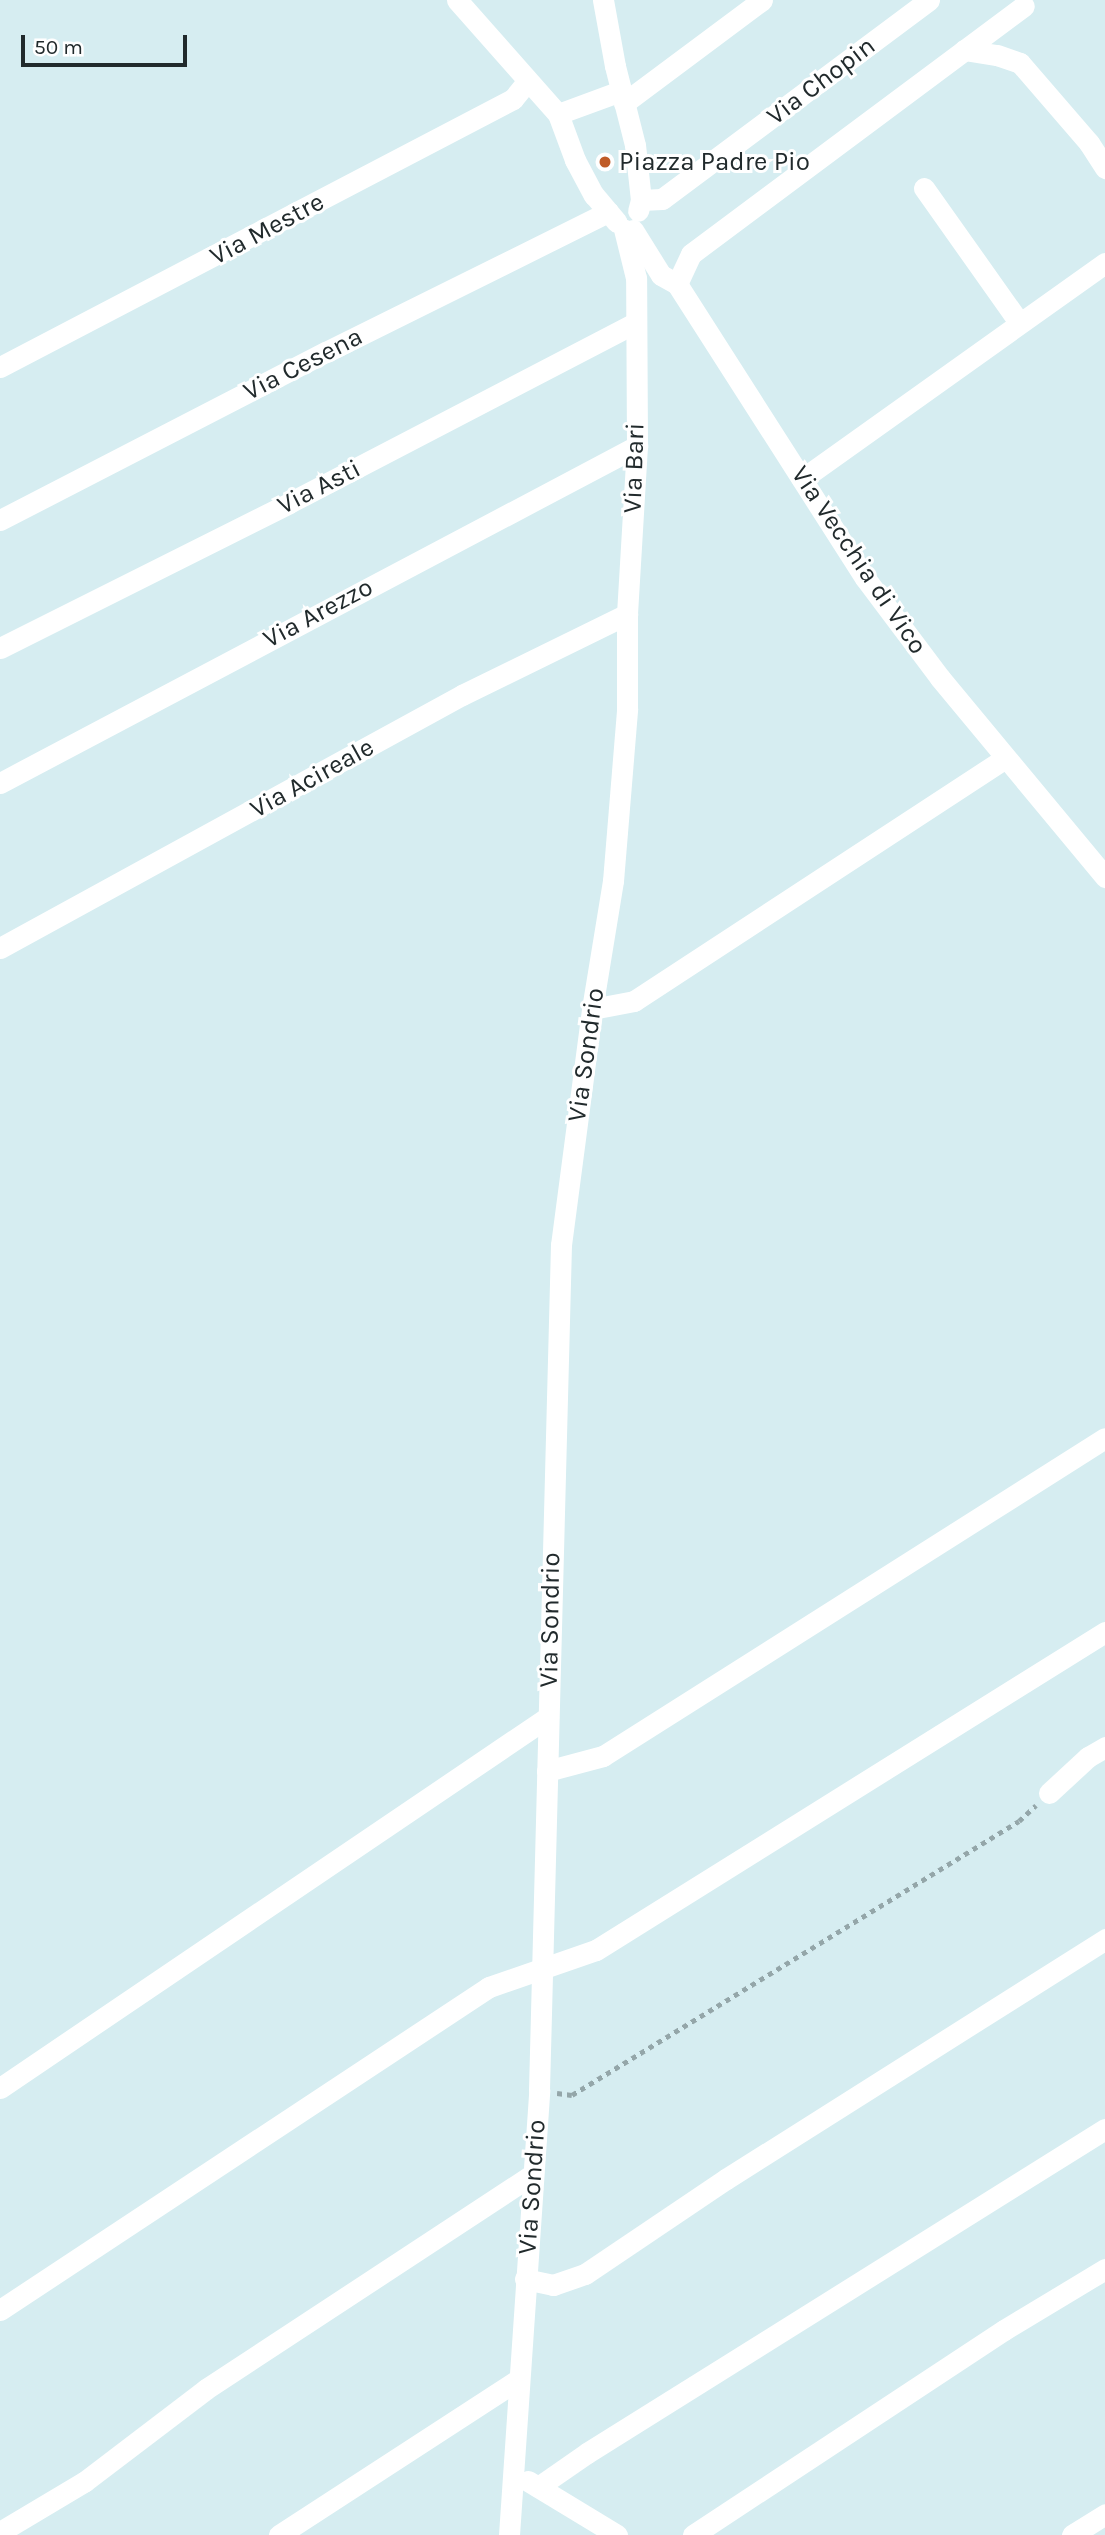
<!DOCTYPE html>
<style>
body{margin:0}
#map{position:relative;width:1105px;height:2535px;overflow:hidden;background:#d6edf1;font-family:Karla,sans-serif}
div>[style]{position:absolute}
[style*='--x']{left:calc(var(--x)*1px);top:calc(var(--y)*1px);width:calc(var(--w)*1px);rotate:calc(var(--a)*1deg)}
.path>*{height:4.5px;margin-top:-2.25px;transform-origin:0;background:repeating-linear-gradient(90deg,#94a6a9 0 5px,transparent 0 10px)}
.street>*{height:21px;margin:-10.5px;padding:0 10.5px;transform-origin:10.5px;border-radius:10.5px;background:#fff}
.dots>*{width:19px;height:19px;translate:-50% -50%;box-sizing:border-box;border:4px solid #fff;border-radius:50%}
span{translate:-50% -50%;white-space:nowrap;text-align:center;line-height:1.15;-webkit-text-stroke:6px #fff;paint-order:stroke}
.street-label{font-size:26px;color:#212a2c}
.poi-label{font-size:26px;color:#212a2c}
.left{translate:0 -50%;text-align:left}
.scale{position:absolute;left:21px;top:35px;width:166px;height:32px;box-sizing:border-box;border:4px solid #212a2c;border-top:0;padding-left:9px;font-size:21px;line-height:24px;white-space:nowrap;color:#212a2c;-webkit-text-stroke:5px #fff;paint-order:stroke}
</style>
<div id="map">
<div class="path">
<div style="--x:557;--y:2093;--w:15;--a:8"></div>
<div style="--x:572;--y:2095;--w:524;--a:-31.51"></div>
<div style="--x:1019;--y:1821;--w:23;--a:-43"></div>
</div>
<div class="street">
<div style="--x:457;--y:0;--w:152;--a:48.5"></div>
<div style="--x:558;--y:114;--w:49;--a:69.7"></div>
<div style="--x:575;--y:160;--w:40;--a:62"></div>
<div style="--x:594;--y:195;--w:35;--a:50"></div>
<div style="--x:603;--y:0;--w:67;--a:79.7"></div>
<div style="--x:615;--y:66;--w:81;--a:75.8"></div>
<div style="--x:635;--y:145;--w:55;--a:83.8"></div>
<div style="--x:641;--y:200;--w:11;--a:105"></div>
<div style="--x:964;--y:50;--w:33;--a:9"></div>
<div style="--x:997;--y:55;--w:24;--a:19"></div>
<div style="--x:1020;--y:63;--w:106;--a:49.2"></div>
<div style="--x:1089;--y:143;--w:30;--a:57"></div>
<div style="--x:624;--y:103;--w:172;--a:-36.7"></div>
<div style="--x:558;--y:114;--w:67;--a:-20.1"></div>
<div style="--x:924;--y:188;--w:164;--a:54.7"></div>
<div style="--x:641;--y:200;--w:21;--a:-3"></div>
<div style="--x:662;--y:199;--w:333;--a:-36.7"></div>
<div style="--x:633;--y:230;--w:53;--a:58.1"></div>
<div style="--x:661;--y:275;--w:18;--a:29"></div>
<div style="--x:677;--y:284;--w:349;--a:57.4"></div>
<div style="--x:865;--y:578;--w:125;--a:53.1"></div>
<div style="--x:940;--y:678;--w:259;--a:50.3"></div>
<div style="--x:677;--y:284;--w:33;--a:-65"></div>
<div style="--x:691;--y:254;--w:415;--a:-36.7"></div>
<div style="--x:0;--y:367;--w:579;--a:-27.58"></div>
<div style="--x:513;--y:99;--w:22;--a:-51"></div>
<div style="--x:802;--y:479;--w:372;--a:-35.5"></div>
<div style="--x:0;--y:520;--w:367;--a:-27.3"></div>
<div style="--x:326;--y:352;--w:315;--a:-26.4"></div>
<div style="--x:0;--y:648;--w:323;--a:-26.6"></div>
<div style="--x:289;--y:503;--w:391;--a:-27.5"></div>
<div style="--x:0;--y:783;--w:721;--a:-27.88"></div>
<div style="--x:0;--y:948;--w:527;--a:-28.71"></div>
<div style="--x:462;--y:695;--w:184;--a:-26.1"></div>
<div style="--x:592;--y:1009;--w:43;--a:-10.8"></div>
<div style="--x:634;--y:1001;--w:443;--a:-33.2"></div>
<div style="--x:547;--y:1771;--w:58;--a:-15"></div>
<div style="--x:603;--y:1756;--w:594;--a:-32.35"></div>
<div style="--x:1049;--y:1793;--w:53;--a:-42.7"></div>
<div style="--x:1088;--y:1757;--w:20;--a:-30"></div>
<div style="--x:0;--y:2088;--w:662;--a:-34.1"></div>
<div style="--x:525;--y:2279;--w:29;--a:12"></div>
<div style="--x:553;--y:2285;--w:34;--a:-19"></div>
<div style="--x:585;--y:2274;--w:170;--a:-34"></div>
<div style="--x:726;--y:2179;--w:449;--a:-32.3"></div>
<div style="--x:0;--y:2310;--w:586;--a:-33.45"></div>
<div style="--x:489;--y:1987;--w:113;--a:-19.1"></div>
<div style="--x:596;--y:1950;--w:600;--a:-32"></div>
<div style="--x:528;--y:2481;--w:104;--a:31.2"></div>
<div style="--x:538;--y:2487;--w:60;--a:-34.8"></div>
<div style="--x:587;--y:2453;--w:611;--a:-32.03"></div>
<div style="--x:0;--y:2532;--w:98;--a:-30.8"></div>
<div style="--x:84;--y:2482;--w:153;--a:-37.3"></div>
<div style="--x:206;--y:2389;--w:391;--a:-33.3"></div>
<div style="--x:279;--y:2535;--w:285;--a:-33"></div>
<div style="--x:509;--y:2535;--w:446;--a:-86.1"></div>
<div style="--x:539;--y:2090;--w:845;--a:-88.51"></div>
<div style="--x:561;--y:1245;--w:238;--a:-82.5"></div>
<div style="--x:592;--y:1009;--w:130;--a:-80.7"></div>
<div style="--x:613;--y:881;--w:173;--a:-85.3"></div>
<div style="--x:627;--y:709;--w:95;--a:-90"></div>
<div style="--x:627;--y:614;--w:168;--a:-86.6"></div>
<div style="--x:637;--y:446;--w:168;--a:-90.3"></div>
<div style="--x:636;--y:278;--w:50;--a:-103.8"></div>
<div style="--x:693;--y:2535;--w:372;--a:-33.4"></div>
<div style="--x:1004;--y:2330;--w:118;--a:-31.1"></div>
<div style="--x:1072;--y:2535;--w:39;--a:-32"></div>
</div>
<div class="dots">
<div style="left:605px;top:162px;background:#bf5b27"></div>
</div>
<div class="street-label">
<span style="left:821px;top:81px;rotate:-37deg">Via Chopin</span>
<span style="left:267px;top:229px;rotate:-28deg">Via Mestre</span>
<span style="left:303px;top:364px;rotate:-27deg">Via Cesena</span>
<span style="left:634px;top:468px;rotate:-88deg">Via Bari</span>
<span style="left:319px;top:487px;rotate:-27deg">Via Asti</span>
<span style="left:859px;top:560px;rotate:56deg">Via Vecchia di Vico</span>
<span style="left:318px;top:613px;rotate:-28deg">Via Arezzo</span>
<span style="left:312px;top:778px;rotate:-29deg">Via Acireale</span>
<span style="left:586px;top:1055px;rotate:-82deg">Via Sondrio</span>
<span style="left:550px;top:1620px;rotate:-89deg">Via Sondrio</span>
<span style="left:532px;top:2187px;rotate:-86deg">Via Sondrio</span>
</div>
<div class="poi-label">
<span class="left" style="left:619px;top:162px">Piazza Padre Pio</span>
</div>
<div class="scale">50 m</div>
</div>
